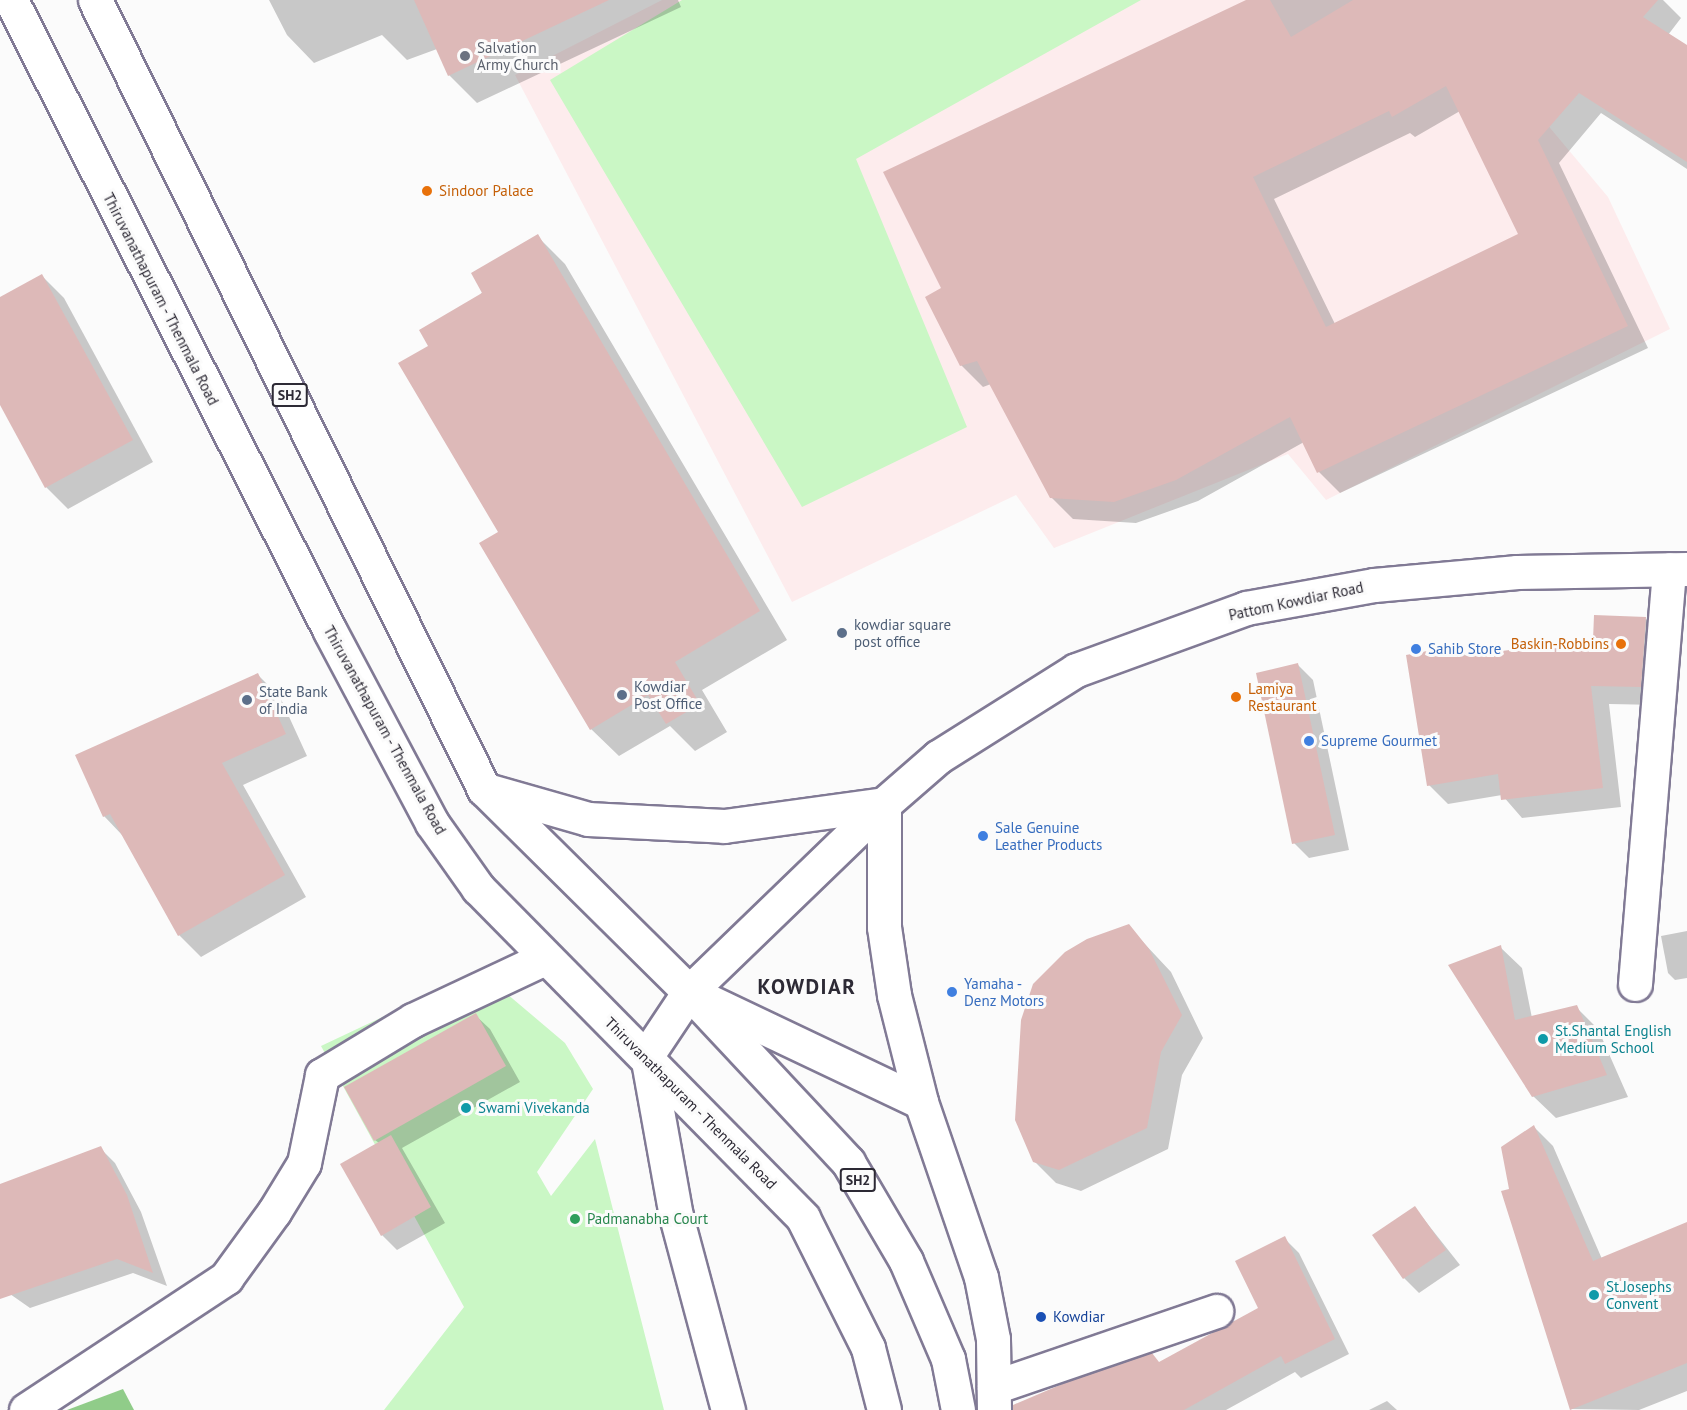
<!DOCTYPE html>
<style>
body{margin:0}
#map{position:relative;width:1687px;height:1410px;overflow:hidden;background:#fbfbfb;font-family:"PT Sans",sans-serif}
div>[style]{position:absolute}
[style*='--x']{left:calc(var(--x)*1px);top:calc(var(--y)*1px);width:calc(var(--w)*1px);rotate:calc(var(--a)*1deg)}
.education>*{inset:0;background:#fdeced}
.green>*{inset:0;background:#caf7c5}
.forest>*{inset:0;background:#90cc89}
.shadow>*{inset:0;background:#0003}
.building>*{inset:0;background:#ddb9b8}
.roads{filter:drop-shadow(2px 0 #817a95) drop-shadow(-2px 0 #817a95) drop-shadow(0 2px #817a95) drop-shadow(0 -2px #817a95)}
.minor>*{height:33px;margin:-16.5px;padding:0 16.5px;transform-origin:16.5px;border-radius:16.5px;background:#fff}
.major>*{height:33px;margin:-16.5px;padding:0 16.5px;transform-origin:16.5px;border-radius:16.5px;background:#fff}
.dots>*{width:16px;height:16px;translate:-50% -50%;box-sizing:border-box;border:3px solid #fbfbfb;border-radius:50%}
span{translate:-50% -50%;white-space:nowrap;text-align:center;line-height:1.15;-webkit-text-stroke:6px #fbfbfb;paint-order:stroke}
.shield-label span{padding:2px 4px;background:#fbfbfb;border:2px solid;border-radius:4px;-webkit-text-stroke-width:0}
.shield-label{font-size:14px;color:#2d2a35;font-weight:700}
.worship-label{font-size:15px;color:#5b616d}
.left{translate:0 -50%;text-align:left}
.food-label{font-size:15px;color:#c56008}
.right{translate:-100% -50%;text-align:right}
.street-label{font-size:15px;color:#2d2a35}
.service-label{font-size:15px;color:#4e5e75}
.shop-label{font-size:15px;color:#366cbe}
.culture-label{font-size:15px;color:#0d838f}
.leisure-label{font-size:15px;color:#27864d}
.transit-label{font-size:15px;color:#164399}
.district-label{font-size:21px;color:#2d2a35;font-weight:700;letter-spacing:1.5px}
</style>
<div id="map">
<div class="education">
<div style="clip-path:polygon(662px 0,1443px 0,1608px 197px,1670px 329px,1326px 500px,1288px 454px,1054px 548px,1016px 495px,792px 602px,515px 75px)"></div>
</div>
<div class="green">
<div style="clip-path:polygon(682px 0,1141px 0,856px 159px,967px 427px,802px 507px,550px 80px)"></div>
<div style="clip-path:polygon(480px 971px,565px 1043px,593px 1089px,537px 1172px,551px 1196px,595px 1139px,664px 1410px,384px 1410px,464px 1307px,321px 1046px)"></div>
</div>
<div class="forest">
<div style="clip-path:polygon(123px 1389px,134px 1410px,67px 1410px)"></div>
</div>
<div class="shadow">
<div style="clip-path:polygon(269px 0,678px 0,681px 7px,477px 103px,449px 75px,437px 49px,407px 60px,382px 35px,314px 63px,287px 35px)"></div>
<div style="clip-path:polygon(evenodd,1250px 0,1663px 0,1681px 18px,1668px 35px,1687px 47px,1687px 169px,1601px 113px,1559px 163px,1648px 348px,1340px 493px,1319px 472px,1304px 442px,1198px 501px,1136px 523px,1073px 519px,1051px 497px,991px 384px,983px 387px,961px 365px,943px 289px,1250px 0,1460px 111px,1520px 235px,1335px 324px,1274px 199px,1410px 133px,1415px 137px,1460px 111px)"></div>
<div style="clip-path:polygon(537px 236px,565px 264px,787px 640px,702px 690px,727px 732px,695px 751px,670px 726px,619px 756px,591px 729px,500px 533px,430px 346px)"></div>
<div style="clip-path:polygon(42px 276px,64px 298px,153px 462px,68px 509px,46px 487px,0 402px,0 299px)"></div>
<div style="clip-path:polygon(1646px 619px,1665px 637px,1659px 705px,1609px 704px,1621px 807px,1522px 818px,1502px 795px,1448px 804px,1429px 785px,1459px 647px,1468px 656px,1594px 641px)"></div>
<div style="clip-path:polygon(1298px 665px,1313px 680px,1349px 850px,1309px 858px,1294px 843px)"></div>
<div style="clip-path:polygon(258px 675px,280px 697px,307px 756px,243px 785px,306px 897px,201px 957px,179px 935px,123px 836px,104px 816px)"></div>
<div style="clip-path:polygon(1128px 926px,1171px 972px,1203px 1038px,1182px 1075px,1168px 1149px,1081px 1191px,1056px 1183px,1034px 1161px)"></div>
<div style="clip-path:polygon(1687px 931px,1687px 978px,1675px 980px,1668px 973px,1661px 936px)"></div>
<div style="clip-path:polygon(1500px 947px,1522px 968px,1532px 1018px,1576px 1007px,1598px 1029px,1628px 1097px,1556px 1118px,1533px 1096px,1450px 966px)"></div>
<div style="clip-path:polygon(475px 1015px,490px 1029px,520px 1082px,402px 1148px,445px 1223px,397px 1250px,382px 1235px,379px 1143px,375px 1140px)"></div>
<div style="clip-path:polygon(1534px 1127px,1553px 1146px,1602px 1259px,1687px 1224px,1687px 1391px,1639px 1410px,1571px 1409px,1510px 1190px)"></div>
<div style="clip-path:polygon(100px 1148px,115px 1163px,141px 1212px,167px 1286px,133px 1273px,30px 1308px,0 1287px,0 1185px)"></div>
<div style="clip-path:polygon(1415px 1208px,1460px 1265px,1419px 1293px,1404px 1278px)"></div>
<div style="clip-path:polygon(1284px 1238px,1299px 1253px,1349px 1354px,1301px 1378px,1295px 1372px,1226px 1410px,1077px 1410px,1260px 1309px)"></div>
<div style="clip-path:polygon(1387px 1401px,1397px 1410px,1369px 1410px)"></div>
</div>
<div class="building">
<div style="clip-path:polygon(414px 0,609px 0,448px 76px)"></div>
<div style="clip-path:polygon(evenodd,1246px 0,1270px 0,1291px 37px,1353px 0,1658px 0,1643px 17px,1687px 45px,1687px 162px,1579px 93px,1538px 140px,1628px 326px,1317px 473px,1290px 417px,1176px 480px,1114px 502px,1050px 498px,977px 361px,960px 366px,925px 297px,941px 288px,883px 172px,1246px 0,1446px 86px,1518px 234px,1326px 327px,1253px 177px,1389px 111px,1392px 117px,1446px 86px)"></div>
<div style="clip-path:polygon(538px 234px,760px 611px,675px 662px,700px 704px,666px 724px,648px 695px,590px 730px,479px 543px,498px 532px,398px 363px,428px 346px,419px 330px,482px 293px,471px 273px)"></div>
<div style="clip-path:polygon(42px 274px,133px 440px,45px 488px,0 405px,0 297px)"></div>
<div style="clip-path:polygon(1594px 615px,1646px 617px,1641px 687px,1591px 686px,1603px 788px,1501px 800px,1498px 774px,1427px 786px,1406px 655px,1459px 645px,1461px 656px,1593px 640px)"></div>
<div style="clip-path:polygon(1298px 663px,1335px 835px,1292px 844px,1256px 673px)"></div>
<div style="clip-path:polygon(258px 673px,286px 734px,222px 763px,285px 875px,178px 936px,110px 814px,103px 817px,75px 755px)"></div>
<div style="clip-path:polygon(1129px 924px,1149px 949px,1182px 1015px,1161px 1052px,1147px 1128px,1059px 1170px,1033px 1162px,1015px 1120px,1021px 1020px,1033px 984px,1065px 952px,1087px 939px)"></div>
<div style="clip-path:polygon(1501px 945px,1515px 1020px,1577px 1005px,1607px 1075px,1532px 1097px,1448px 965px)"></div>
<div style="clip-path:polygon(476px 1013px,506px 1066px,374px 1141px,344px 1087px)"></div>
<div style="clip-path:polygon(1534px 1125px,1593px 1261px,1687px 1222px,1687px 1363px,1570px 1410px,1501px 1191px,1509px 1189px,1501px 1147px)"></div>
<div style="clip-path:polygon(391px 1135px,431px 1207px,381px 1236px,340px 1164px)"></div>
<div style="clip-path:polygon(101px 1146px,127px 1195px,153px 1273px,117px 1259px,0 1299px,0 1184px)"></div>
<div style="clip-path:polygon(1415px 1206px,1446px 1250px,1403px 1279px,1372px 1235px)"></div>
<div style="clip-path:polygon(1285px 1236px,1335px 1339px,1285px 1364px,1281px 1356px,1184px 1410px,1013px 1410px,1013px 1405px,1067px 1382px,1152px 1353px,1159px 1362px,1258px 1308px,1235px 1261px)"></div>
</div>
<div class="roads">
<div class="minor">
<div style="--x:1635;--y:984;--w:416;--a:-85.3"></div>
<div style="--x:647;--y:1055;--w:164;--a:79.8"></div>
<div style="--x:676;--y:1216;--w:201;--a:75"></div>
<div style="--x:994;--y:1387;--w:235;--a:-18.9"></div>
<div style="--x:26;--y:1410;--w:240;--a:-33.4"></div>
<div style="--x:226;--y:1278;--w:82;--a:-54"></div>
<div style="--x:274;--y:1212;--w:57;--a:-58.5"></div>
<div style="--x:304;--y:1163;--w:90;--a:-78.4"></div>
<div style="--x:322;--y:1075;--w:106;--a:-31.1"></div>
<div style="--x:413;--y:1020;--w:146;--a:-25.2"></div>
</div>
<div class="major">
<div style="--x:11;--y:0;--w:707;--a:63.18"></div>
<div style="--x:330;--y:631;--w:217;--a:62"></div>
<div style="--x:432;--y:823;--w:80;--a:54.7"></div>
<div style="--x:478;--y:888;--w:463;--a:45.4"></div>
<div style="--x:803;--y:1218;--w:145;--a:63.4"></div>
<div style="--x:868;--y:1348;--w:64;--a:75.5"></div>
<div style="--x:95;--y:0;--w:880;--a:63.76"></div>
<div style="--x:484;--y:789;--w:289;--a:44.7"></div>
<div style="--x:689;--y:992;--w:233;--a:46.9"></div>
<div style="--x:848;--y:1162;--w:115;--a:59.6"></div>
<div style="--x:906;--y:1261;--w:107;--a:66.8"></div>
<div style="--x:948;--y:1359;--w:52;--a:78.9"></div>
<div style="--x:487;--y:790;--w:105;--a:16"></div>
<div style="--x:588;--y:819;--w:136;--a:2.9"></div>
<div style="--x:724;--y:826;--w:162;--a:-7.8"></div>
<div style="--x:884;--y:804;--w:123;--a:90"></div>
<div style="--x:884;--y:927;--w:69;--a:81.6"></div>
<div style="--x:894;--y:995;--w:110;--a:75.8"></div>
<div style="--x:921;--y:1102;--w:185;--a:71.1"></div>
<div style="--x:981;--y:1277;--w:63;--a:79"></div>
<div style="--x:993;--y:1339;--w:71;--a:89.2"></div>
<div style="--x:706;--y:1000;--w:238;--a:25.4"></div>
<div style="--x:647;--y:1055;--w:76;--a:-56.3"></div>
<div style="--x:689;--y:992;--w:271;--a:-44"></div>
<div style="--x:884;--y:804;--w:72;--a:-41"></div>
<div style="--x:938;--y:757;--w:163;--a:-32.2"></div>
<div style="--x:1076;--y:670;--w:181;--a:-20"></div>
<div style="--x:1246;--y:608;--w:130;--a:-10.2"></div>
<div style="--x:1374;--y:585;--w:144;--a:-5.2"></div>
<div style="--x:1517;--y:572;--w:170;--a:-1"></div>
</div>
</div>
<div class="dots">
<div style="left:465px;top:56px;background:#6b7280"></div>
<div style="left:427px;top:191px;background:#e8710a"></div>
<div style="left:842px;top:633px;background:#5c6f8a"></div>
<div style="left:1621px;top:644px;background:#e8710a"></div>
<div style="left:1416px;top:649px;background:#3f7fe0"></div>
<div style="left:622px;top:695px;background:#5c6f8a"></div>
<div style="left:1236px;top:697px;background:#e8710a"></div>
<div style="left:247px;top:700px;background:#5c6f8a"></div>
<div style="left:1309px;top:741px;background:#3f7fe0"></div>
<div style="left:983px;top:836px;background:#3f7fe0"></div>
<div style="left:952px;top:992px;background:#3f7fe0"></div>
<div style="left:1543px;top:1039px;background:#0f9aa8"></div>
<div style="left:466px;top:1108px;background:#0f9aa8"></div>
<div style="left:575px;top:1219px;background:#2e9e5b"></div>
<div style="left:1594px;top:1295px;background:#0f9aa8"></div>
<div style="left:1041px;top:1317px;background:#1a4fb4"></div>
</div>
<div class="shield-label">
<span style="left:290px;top:395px">SH2</span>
<span style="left:858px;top:1180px">SH2</span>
</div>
<div class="worship-label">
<span class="left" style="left:477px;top:56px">Salvation<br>Army Church</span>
</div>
<div class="food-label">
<span class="left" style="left:439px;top:191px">Sindoor Palace</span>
<span class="right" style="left:1609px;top:644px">Baskin-Robbins</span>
<span class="left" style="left:1248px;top:697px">Lamiya<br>Restaurant</span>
</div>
<div class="street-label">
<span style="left:161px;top:299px;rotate:63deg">Thiruvanathapuram - Thenmala Road</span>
<span style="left:1296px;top:601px;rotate:-12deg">Pattom Kowdiar Road</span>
<span style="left:385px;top:730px;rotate:61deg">Thiruvanathapuram - Thenmala Road</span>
<span style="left:691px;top:1103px;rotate:45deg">Thiruvanathapuram - Thenmala Road</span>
</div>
<div class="service-label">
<span class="left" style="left:854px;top:633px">kowdiar square<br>post office</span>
<span class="left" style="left:634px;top:695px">Kowdiar<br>Post Office</span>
<span class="left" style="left:259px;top:700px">State Bank<br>of India</span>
</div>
<div class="shop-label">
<span class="left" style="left:1428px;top:649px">Sahib Store</span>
<span class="left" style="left:1321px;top:741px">Supreme Gourmet</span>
<span class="left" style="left:995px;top:836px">Sale Genuine<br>Leather Products</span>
<span class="left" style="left:964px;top:992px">Yamaha -<br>Denz Motors</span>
</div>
<div class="culture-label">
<span class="left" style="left:1555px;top:1039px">St.Shantal English<br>Medium School</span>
<span class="left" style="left:478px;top:1108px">Swami Vivekanda</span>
<span class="left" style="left:1606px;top:1295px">St.Josephs<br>Convent</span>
</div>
<div class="leisure-label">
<span class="left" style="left:587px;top:1219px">Padmanabha Court</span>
</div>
<div class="transit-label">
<span class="left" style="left:1053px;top:1317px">Kowdiar</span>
</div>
<div class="district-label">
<span style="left:807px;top:987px">KOWDIAR</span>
</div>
</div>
